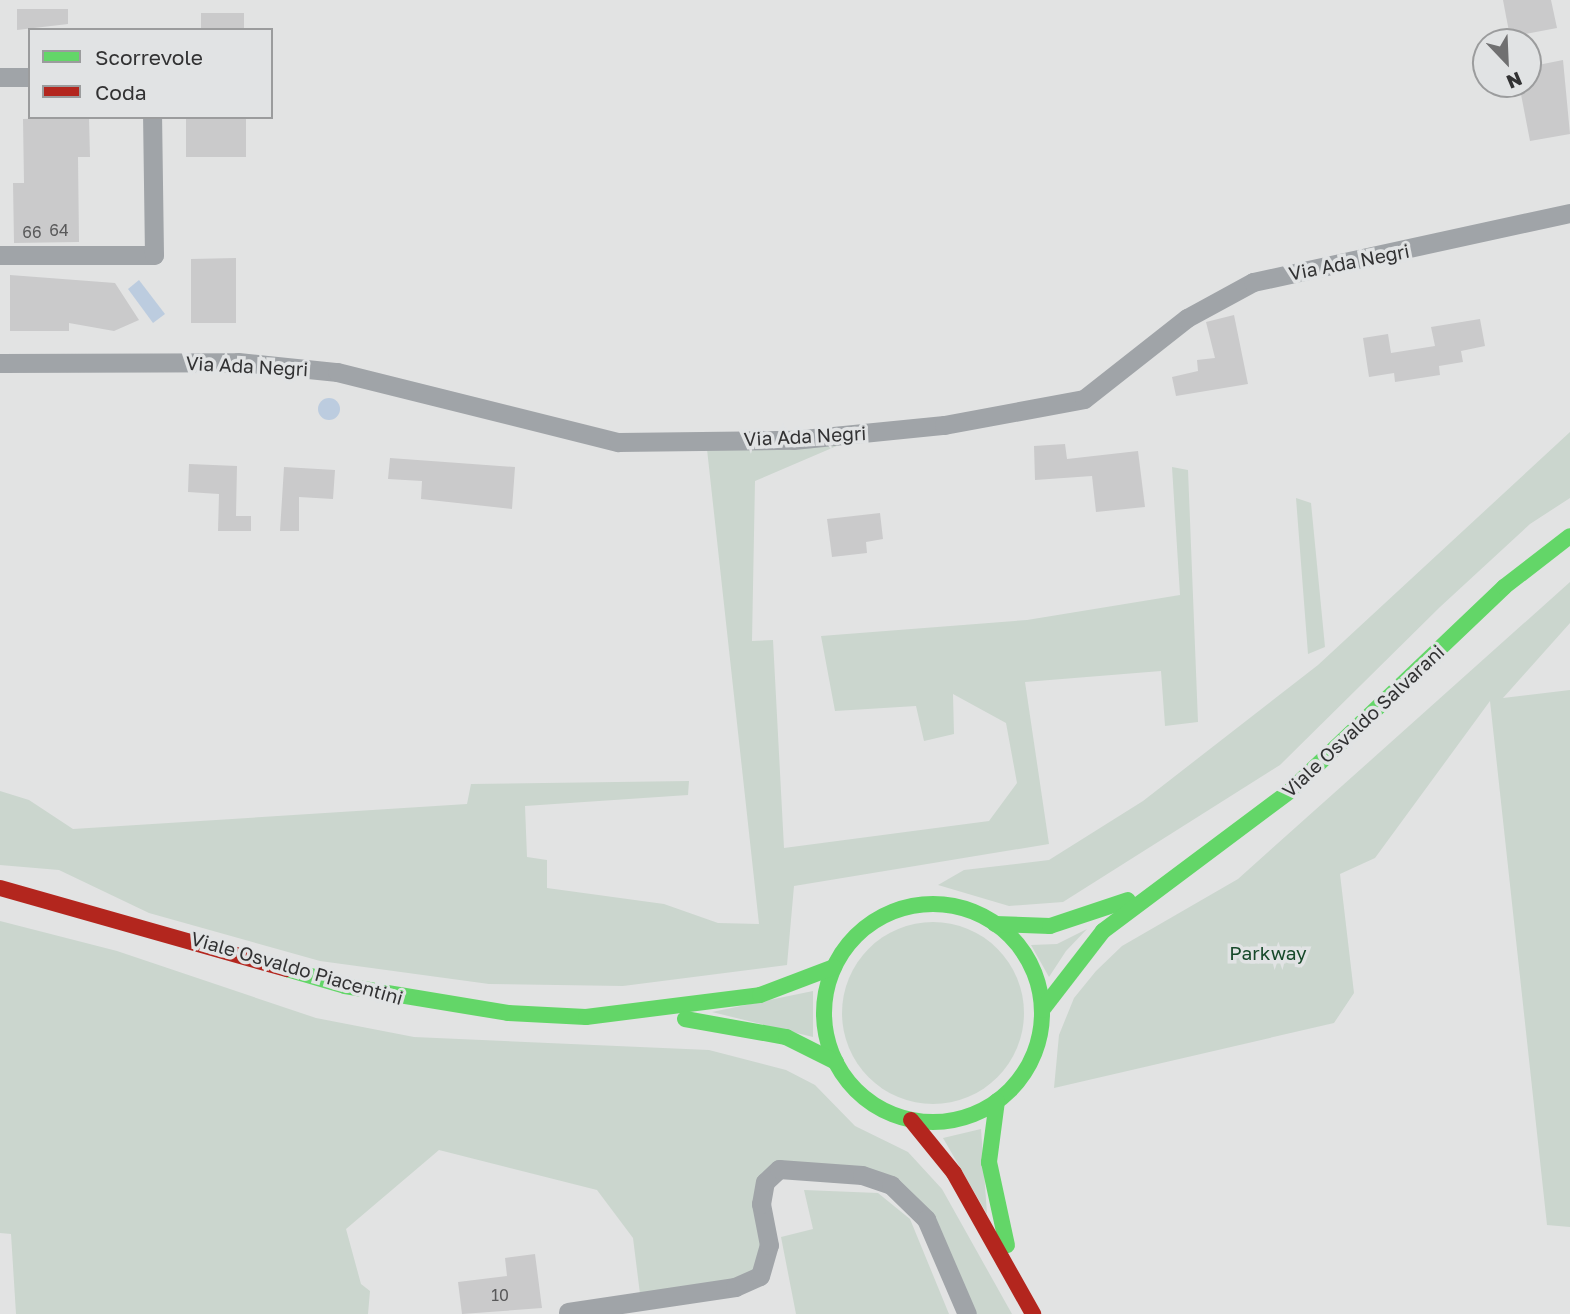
<!DOCTYPE html>
<style>
body{margin:0}
#map{position:relative;width:1570px;height:1314px;overflow:hidden;background:#e2e3e3;font-family:"Golos Text",sans-serif}
div>[style]{position:absolute}
[style*='--x']{left:calc(var(--x)*1px);top:calc(var(--y)*1px);width:calc(var(--w)*1px);rotate:calc(var(--a)*1deg)}
.green>*{inset:0;background:#cbd6ce}
.round{border-radius:50%}
.water>*{inset:0;background:#bcccdf}
.building>*{inset:0;background:#cacacb}
.street>*{height:19px;margin:-9.5px;padding:0 9.5px;transform-origin:9.5px;border-radius:9.5px;background:#a0a4a8}
.fast>*{height:16px;margin:-8px;padding:0 8px;transform-origin:8px;border-radius:8px;background:#63d668}
.fast>.ring{margin:-8px;padding:0;box-sizing:content-box;background:none;border:16px solid #63d668;border-radius:50%}
.jam>*{height:16px;margin:-8px;padding:0 8px;transform-origin:8px;border-radius:8px;background:#b3261e}
span{translate:-50% -50%;white-space:nowrap;text-align:center;line-height:1.15;-webkit-text-stroke:7px #e1e3e4;paint-order:stroke}
.number-label{font-size:16px;color:#59595a}
.number-label span{-webkit-text-stroke-width:0}
.street-label{font-size:19px;color:#323233}
.park-label{font-size:19px;color:#17492a}
.legend{position:absolute;left:28px;top:28px;width:245px;height:91px;box-sizing:border-box;background:#e1e3e4;border:2px solid #9b9c9d;margin:0;padding:9px 12px;list-style:none;font-size:21px;color:#323233}
.legend li{display:flex;align-items:center;gap:14px;height:35px}
.legend b{width:35px;border:2px solid #9b9c9d}
.north{position:absolute;left:1472px;top:28px;width:70px;height:70px;box-sizing:border-box;background:#e1e3e4;border:2px solid #9b9c9d;border-radius:50%;rotate:157deg;font-size:19px;font-weight:700;line-height:28px;text-align:center;color:#323233}
.north::after{content:'';display:block;margin:auto;width:24px;height:32px;background:#707071;clip-path:polygon(50% 0,100% 100%,50% 72%,0 100%)}
</style>
<div id="map">
<div class="green">
<div style="clip-path:polygon(1570px 432px,1570px 498px,1530px 524px,1440px 607px,1280px 765px,1063px 902px,1009px 906px,938px 885px,964px 870px,1049px 860px,1143px 801px,1318px 665px)"></div>
<div style="clip-path:polygon(867px 433px,755px 481px,752px 641px,773px 640px,784px 848px,989px 821px,1017px 783px,1006px 723px,953px 694px,954px 734px,924px 741px,916px 706px,835px 711px,821px 636px,1027px 620px,1180px 595px,1172px 467px,1188px 470px,1198px 722px,1165px 726px,1161px 671px,1025px 682px,1049px 844px,794px 886px,787px 965px,623px 986px,489px 984px,320px 961px,149px 913px,59px 870px,0 865px,0 791px,29px 800px,73px 829px,467px 804px,471px 784px,689px 781px,688px 795px,525px 806px,527px 857px,547px 860px,547px 888px,664px 904px,718px 923px,759px 924px,706px 440px)"></div>
<div style="clip-path:polygon(1296px 498px,1311px 503px,1325px 647px,1308px 654px)"></div>
<div style="clip-path:polygon(1570px 582px,1570px 623px,1503px 698px,1570px 690px,1570px 1227px,1547px 1225px,1490px 701px,1375px 858px,1340px 874px,1354px 993px,1334px 1023px,1054px 1088px,1059px 1035px,1074px 998px,1096px 971px,1122px 946px,1238px 879px)"></div>
<div style="clip-path:polygon(0 921px,117px 951px,316px 1018px,414px 1037px,709px 1050px,786px 1070px,815px 1085px,855px 1126px,908px 1152px,942px 1189px,1012px 1314px,967px 1314px,926px 1218px,891px 1185px,779px 1169px,765px 1182px,760px 1276px,641px 1302px,633px 1238px,597px 1190px,439px 1150px,346px 1229px,361px 1284px,370px 1291px,368px 1314px,16px 1314px,11px 1234px,0 1233px)"></div>
<div class="round" style="left:842px;top:922px;width:182px;height:182px"></div>
<div style="clip-path:polygon(1087px 929px,1066px 951px,1049px 977px,1031px 945px,1057px 944px)"></div>
<div style="clip-path:polygon(813px 991px,813px 1037px,712px 1012px)"></div>
<div style="clip-path:polygon(981px 1129px,987px 1214px,943px 1138px)"></div>
<div style="clip-path:polygon(804px 1190px,878px 1193px,910px 1219px,949px 1314px,796px 1314px,781px 1237px,813px 1229px)"></div>
</div>
<div class="water">
<div style="clip-path:polygon(139px 280px,165px 314px,153px 323px,128px 289px)"></div>
<div class="round" style="left:318px;top:398px;width:22px;height:22px"></div>
</div>
<div class="building">
<div style="clip-path:polygon(1503px 0,1551px 0,1557px 28px,1510px 37px)"></div>
<div style="clip-path:polygon(17px 9px,68px 9px,68px 24px,17px 30px)"></div>
<div style="clip-path:polygon(201px 13px,244px 13px,244px 30px,201px 30px)"></div>
<div style="clip-path:polygon(1563px 60px,1570px 134px,1530px 141px,1519px 84px,1528px 84px,1528px 67px)"></div>
<div style="clip-path:polygon(89px 117px,90px 157px,78px 157px,79px 242px,14px 243px,13px 183px,24px 183px,23px 119px)"></div>
<div style="clip-path:polygon(186px 117px,246px 117px,246px 157px,186px 157px)"></div>
<div style="clip-path:polygon(236px 258px,236px 323px,191px 323px,191px 259px)"></div>
<div style="clip-path:polygon(10px 275px,115px 283px,139px 320px,114px 331px,69px 323px,69px 331px,10px 331px)"></div>
<div style="clip-path:polygon(1234px 315px,1248px 384px,1176px 396px,1172px 377px,1198px 371px,1197px 360px,1215px 358px,1206px 322px)"></div>
<div style="clip-path:polygon(1480px 319px,1485px 346px,1461px 351px,1463px 362px,1439px 366px,1440px 375px,1395px 382px,1394px 373px,1369px 377px,1363px 338px,1388px 334px,1391px 353px,1435px 346px,1431px 327px)"></div>
<div style="clip-path:polygon(1065px 444px,1067px 459px,1138px 451px,1145px 507px,1096px 512px,1092px 476px,1035px 480px,1034px 446px)"></div>
<div style="clip-path:polygon(390px 458px,515px 467px,512px 509px,421px 499px,422px 481px,388px 479px)"></div>
<div style="clip-path:polygon(189px 464px,237px 466px,236px 516px,251px 516px,251px 531px,218px 531px,219px 494px,188px 492px)"></div>
<div style="clip-path:polygon(284px 467px,335px 470px,333px 499px,299px 497px,299px 531px,280px 531px)"></div>
<div style="clip-path:polygon(880px 513px,883px 539px,866px 542px,867px 553px,832px 557px,827px 519px)"></div>
<div style="clip-path:polygon(535px 1254px,542px 1308px,462px 1314px,458px 1282px,507px 1276px,505px 1258px)"></div>
</div>
<div class="street">
<div style="--x:0;--y:77;--w:30;--a:0"></div>
<div style="--x:0;--y:255;--w:154;--a:0"></div>
<div style="--x:154;--y:255;--w:138;--a:-90.8"></div>
<div style="--x:0;--y:363;--w:238;--a:-0.2"></div>
<div style="--x:238;--y:362;--w:100;--a:5.8"></div>
<div style="--x:337;--y:372;--w:290;--a:14"></div>
<div style="--x:618;--y:442;--w:175;--a:-0.7"></div>
<div style="--x:793;--y:440;--w:152;--a:-5.7"></div>
<div style="--x:944;--y:425;--w:142;--a:-10.5"></div>
<div style="--x:1084;--y:399;--w:131;--a:-38.2"></div>
<div style="--x:1187;--y:318;--w:75;--a:-28.6"></div>
<div style="--x:1253;--y:282;--w:324;--a:-12.3"></div>
<div style="--x:568;--y:1312;--w:169;--a:-8.5"></div>
<div style="--x:735;--y:1287;--w:27;--a:-24"></div>
<div style="--x:760;--y:1276;--w:32;--a:-74"></div>
<div style="--x:769;--y:1245;--w:42;--a:-101"></div>
<div style="--x:761;--y:1204;--w:22;--a:-80"></div>
<div style="--x:765;--y:1182;--w:19;--a:-43"></div>
<div style="--x:779;--y:1169;--w:83;--a:4.1"></div>
<div style="--x:862;--y:1175;--w:31;--a:19"></div>
<div style="--x:891;--y:1185;--w:49;--a:44.2"></div>
<div style="--x:926;--y:1219;--w:103;--a:66.7"></div>
</div>
<div class="fast">
<div class="ring" style="left:824px;top:904px;width:202px;height:202px"></div>
<div style="--x:995;--y:924;--w:55;--a:2.1"></div>
<div style="--x:1050;--y:926;--w:82;--a:-18.4"></div>
<div style="--x:287;--y:969;--w:60;--a:16.3"></div>
<div style="--x:345;--y:986;--w:165;--a:9.4"></div>
<div style="--x:508;--y:1013;--w:78;--a:2.9"></div>
<div style="--x:586;--y:1017;--w:175;--a:-7.2"></div>
<div style="--x:760;--y:995;--w:79;--a:-20.7"></div>
<div style="--x:1042;--y:1010;--w:100;--a:-52.3"></div>
<div style="--x:1103;--y:931;--w:234;--a:-36.8"></div>
<div style="--x:1290;--y:791;--w:296;--a:-43.6"></div>
<div style="--x:1504;--y:587;--w:83;--a:-37.7"></div>
<div style="--x:685;--y:1019;--w:103;--a:10.1"></div>
<div style="--x:786;--y:1037;--w:56;--a:26.6"></div>
<div style="--x:997;--y:1101;--w:62;--a:97.5"></div>
<div style="--x:989;--y:1162;--w:85;--a:77.8"></div>
</div>
<div class="jam">
<div style="--x:0;--y:888;--w:298;--a:15.8"></div>
<div style="--x:911;--y:1120;--w:68;--a:50.9"></div>
<div style="--x:954;--y:1173;--w:162;--a:60.7"></div>
</div>
<div class="number-label">
<span style="left:59px;top:230px">64</span>
<span style="left:32px;top:232px">66</span>
<span style="left:500px;top:1295px">10</span>
</div>
<div class="street-label">
<span style="left:1349px;top:262px;rotate:-11deg">Via Ada Negri</span>
<span style="left:247px;top:366px;rotate:3deg">Via Ada Negri</span>
<span style="left:805px;top:436px;rotate:-3deg">Via Ada Negri</span>
<span style="left:1363px;top:721px;rotate:-43deg">Viale Osvaldo Salvarani</span>
<span style="left:297px;top:968px;rotate:16deg">Viale Osvaldo Piacentini</span>
</div>
<div class="park-label">
<span style="left:1268px;top:953px">Parkway</span>
</div>
<ul class="legend">
<li><b style="height:9px;background:#63d668"></b>Scorrevole</li>
<li><b style="height:9px;background:#b3261e"></b>Coda</li>
</ul>
<div class="north">N</div>
</div>
